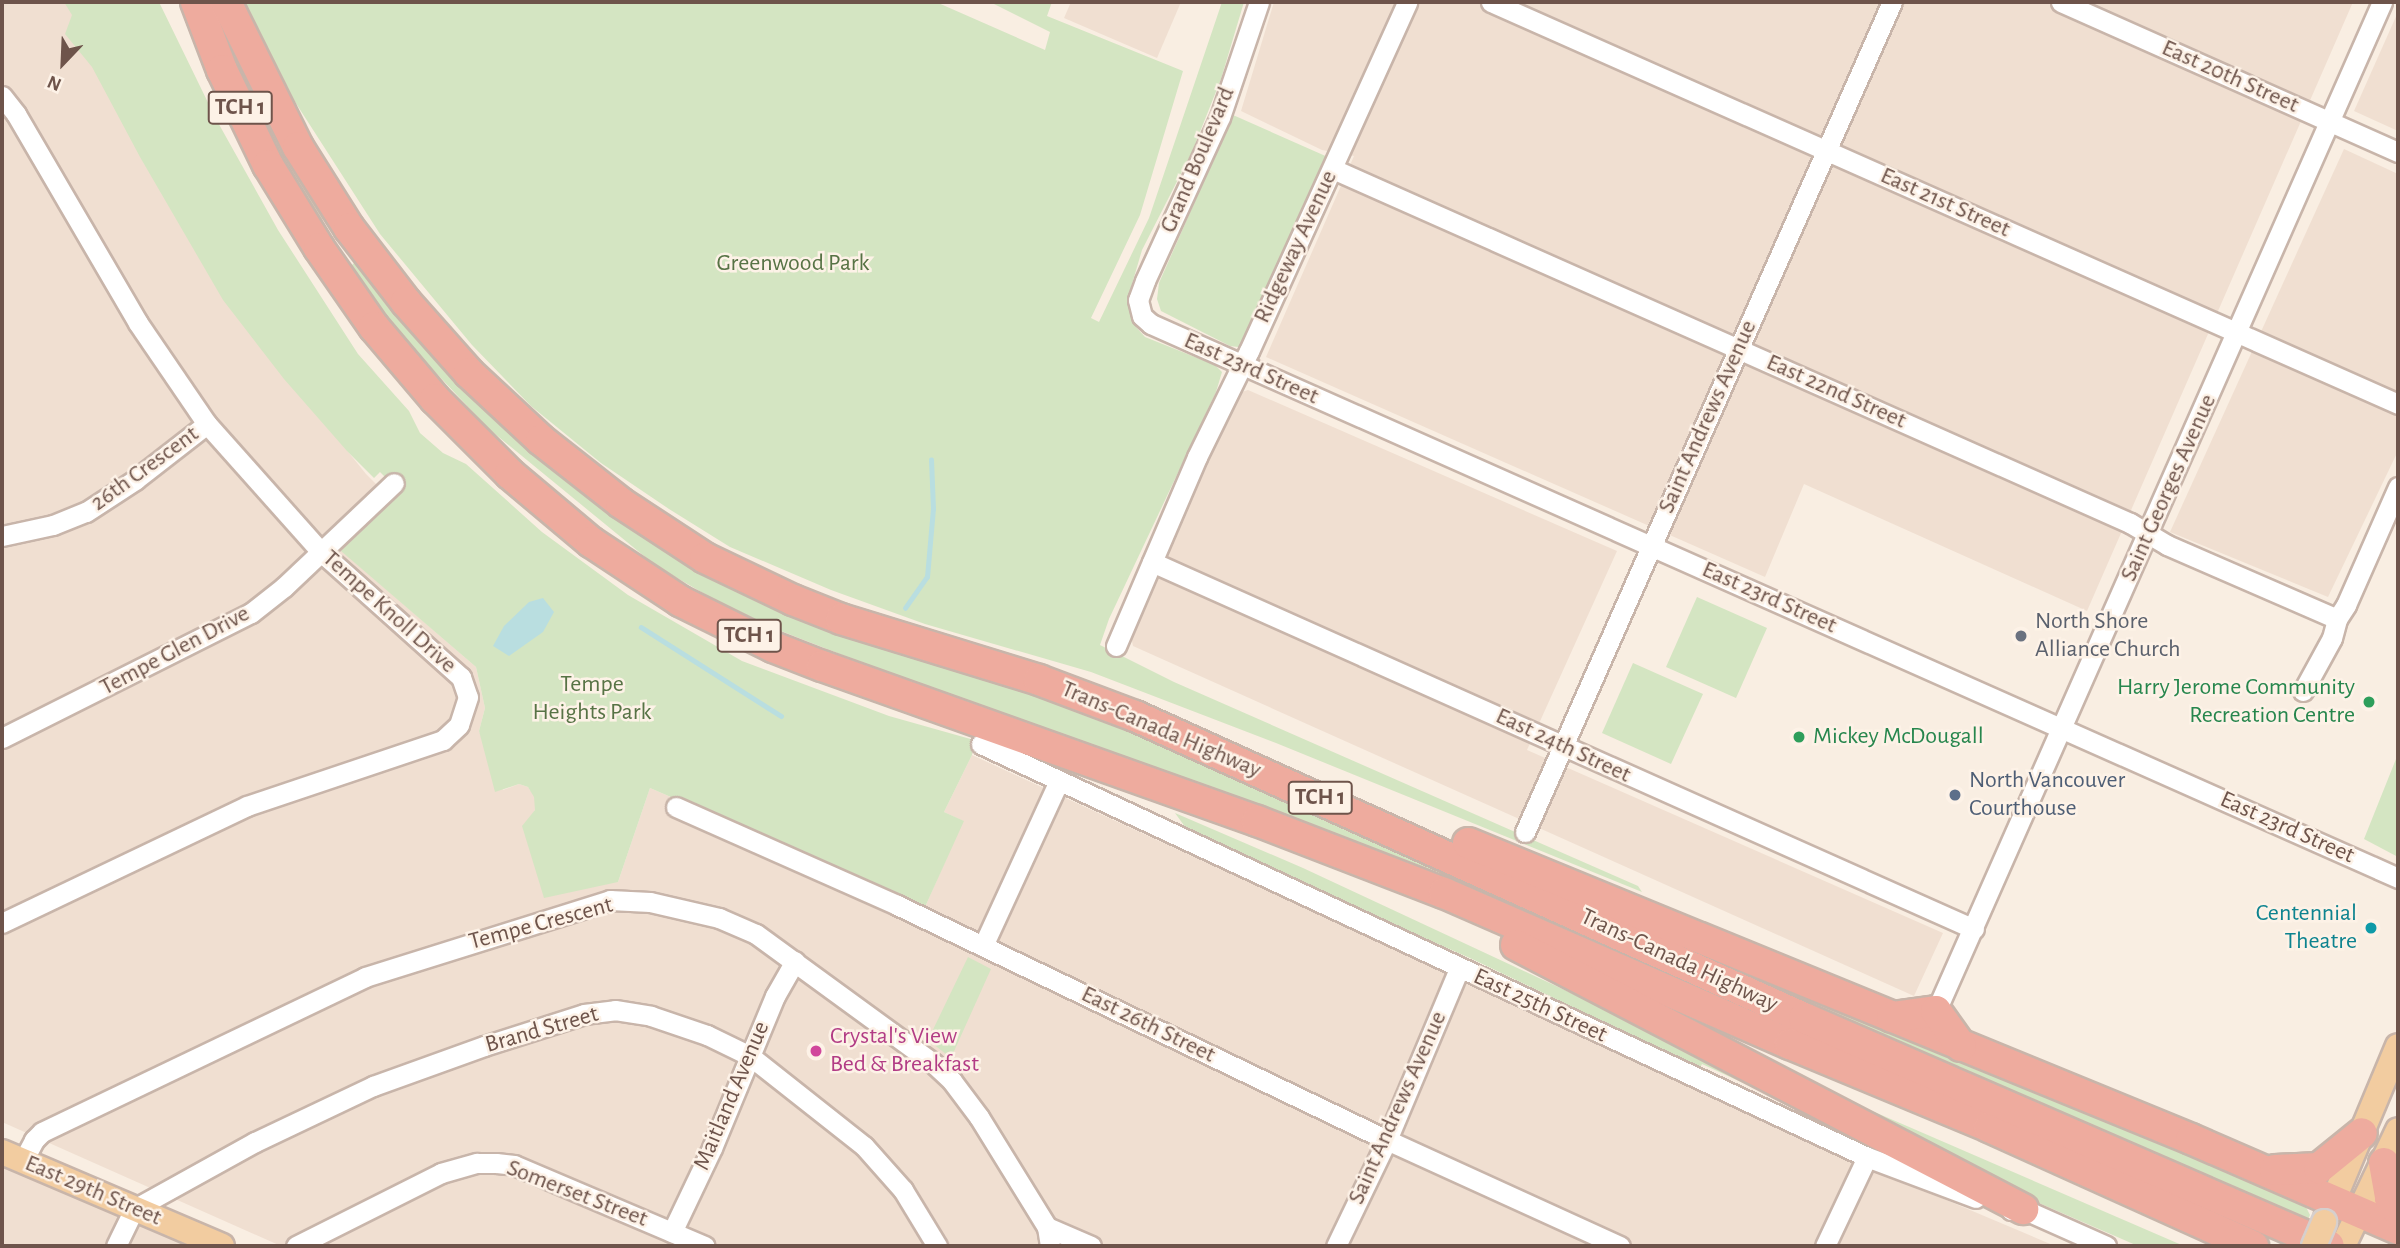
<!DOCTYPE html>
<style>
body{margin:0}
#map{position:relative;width:2400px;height:1248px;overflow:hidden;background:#f9eee2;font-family:"Alegreya Sans",sans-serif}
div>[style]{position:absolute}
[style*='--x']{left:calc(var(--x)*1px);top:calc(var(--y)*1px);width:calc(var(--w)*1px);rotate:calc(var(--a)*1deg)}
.residential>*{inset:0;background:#f0dfd1}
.green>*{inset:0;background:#d4e5c2}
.water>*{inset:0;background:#b9dee0}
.stream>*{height:4.5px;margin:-2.25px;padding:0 2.25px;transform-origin:2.25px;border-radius:2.25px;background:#b9dee0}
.roads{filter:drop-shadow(2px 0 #c8b5aa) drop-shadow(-2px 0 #c8b5aa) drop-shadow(0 2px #c8b5aa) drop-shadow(0 -2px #c8b5aa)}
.minor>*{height:19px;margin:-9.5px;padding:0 9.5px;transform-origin:9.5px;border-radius:9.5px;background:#fff}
.major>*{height:24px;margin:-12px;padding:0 12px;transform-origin:12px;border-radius:12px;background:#f2cca0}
.highway>*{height:30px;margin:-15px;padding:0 15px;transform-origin:15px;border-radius:15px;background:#eeab9e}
.bridges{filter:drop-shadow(2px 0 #d6cfcd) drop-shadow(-2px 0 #d6cfcd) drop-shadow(0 2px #d6cfcd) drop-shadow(0 -2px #d6cfcd)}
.major-bridge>*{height:24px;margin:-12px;padding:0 12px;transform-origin:12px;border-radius:12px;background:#f2cca0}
.dots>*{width:19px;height:19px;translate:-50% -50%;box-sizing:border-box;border:4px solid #fdf2e7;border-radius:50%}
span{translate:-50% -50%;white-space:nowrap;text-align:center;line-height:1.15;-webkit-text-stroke:5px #fdf2e7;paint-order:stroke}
.shield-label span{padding:2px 5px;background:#fdf2e7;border:2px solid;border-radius:5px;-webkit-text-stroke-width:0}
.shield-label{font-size:23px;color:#6e544b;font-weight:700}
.street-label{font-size:24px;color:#6e544b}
.park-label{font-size:24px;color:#577345}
.worship-label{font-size:24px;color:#5b616d}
.left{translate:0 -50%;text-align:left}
.leisure-label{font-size:24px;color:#27864d}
.right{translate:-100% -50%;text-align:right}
.service-label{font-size:24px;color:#4e5e75}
.culture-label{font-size:24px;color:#0d838f}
.hotel-label{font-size:24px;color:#b23c85}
.frame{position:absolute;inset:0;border:4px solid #6e544b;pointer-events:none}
.north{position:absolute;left:28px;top:28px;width:70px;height:70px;-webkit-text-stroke:5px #fdf2e7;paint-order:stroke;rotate:203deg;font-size:19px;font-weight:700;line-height:28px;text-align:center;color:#6e544b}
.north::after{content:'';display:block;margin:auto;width:24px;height:32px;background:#6e544b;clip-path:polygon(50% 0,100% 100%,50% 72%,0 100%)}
</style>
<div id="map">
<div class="residential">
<div style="clip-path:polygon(2px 2px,84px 2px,226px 300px,366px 474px,393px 501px,342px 551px,476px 667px,485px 708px,479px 731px,503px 790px,519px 784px,528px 787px,535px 797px,535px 810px,530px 819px,618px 882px,650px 788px,925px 907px,963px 821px,944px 812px,972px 755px,1880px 1172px,2055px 1246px,281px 1246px,2px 1122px)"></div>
<div style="clip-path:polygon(1071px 2px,1181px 2px,1157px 58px,1064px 18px)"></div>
<div style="clip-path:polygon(1274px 2px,2353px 2px,2087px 611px,1804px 484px,1765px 577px,1266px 357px,1354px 156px,1322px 150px,1241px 111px)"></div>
<div style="clip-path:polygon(2398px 12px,2398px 131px,2354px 111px)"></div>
<div style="clip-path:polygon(2344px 149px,2398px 174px,2398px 451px,2328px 597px,2170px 532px)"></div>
<div style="clip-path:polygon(1248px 390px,1617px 551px,1527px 750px,1943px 933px,1914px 996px,1133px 646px,1130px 632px,1239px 393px)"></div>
<div style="clip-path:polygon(2px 1159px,208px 1246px,2px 1246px)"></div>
</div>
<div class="green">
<div style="clip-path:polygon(64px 2px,159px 2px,216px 119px,278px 230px,358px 354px,409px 411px,420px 433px,443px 453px,466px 464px,542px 532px,628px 595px,742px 661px,889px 716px,974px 740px,972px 755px,944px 812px,964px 821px,925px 907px,650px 788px,618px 882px,544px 898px,522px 826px,535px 810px,534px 797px,528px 787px,519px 784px,495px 792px,479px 731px,485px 708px,476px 667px,341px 551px,401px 493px,380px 472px,374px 478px,347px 451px,284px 379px,223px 300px,140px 157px,92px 67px,65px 34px,72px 15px)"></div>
<div style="clip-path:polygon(204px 2px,218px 2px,328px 217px,317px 222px,286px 173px)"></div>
<div style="clip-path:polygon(245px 2px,936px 2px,1045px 50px,1050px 32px,990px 2px,1052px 2px,1047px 16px,1183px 71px,1140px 215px,1091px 318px,1099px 322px,1149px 218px,1222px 2px,1244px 2px,1221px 79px,1192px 152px,1142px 250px,1127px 301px,1136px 327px,1145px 337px,1215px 365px,1222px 372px,1216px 392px,1109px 619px,1100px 645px,1174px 682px,1638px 886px,1642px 892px,1276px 743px,1091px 672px,925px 624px,831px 590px,730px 547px,669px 509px,601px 463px,531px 406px,472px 345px,380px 234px,281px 80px)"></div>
<div style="clip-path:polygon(1233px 115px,1330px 158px,1246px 344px,1238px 347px,1230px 346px,1161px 311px,1157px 299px,1159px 283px)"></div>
<div style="clip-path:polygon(356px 261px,604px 503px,1456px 870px,1499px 897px,1549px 920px,1546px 926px,960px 701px,763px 624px,720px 603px,655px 565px,489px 429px,403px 338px,353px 274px,352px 265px)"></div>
<div style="clip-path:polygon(1697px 597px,1767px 628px,1736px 698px,1666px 667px)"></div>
<div style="clip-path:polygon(1633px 663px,1703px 694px,1671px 764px,1602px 733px)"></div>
<div style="clip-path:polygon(2398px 754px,2398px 857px,2364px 839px)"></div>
<div style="clip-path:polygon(1175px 813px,1303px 868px,1706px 1056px,1823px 1120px,1702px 1064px,1700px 1068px,1472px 959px,1191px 835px)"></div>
<div style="clip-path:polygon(968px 957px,991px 969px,951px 1058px,928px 1040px)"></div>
<div style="clip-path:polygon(1708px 961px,2185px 1151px,2304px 1203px,2310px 1215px,2306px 1224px)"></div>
<div style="clip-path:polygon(1713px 1042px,2184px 1246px,2138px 1246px,2004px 1188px)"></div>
</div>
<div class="water">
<div style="clip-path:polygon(543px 598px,554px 612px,543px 632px,509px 656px,493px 646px,504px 626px,529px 602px)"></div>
</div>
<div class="stream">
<div style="--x:905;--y:608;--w:38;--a:-55"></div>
<div style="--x:927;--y:577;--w:68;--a:-85"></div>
<div style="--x:933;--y:509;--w:49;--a:-92.3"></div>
<div style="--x:641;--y:627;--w:166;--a:32.4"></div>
</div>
<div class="roads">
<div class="minor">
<div style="--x:1259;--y:2;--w:121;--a:108.7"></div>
<div style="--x:1220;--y:117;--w:180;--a:114.6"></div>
<div style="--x:1145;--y:281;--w:20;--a:110"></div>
<div style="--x:1138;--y:300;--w:16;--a:76"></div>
<div style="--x:1142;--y:316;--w:12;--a:42"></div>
<div style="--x:1151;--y:324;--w:1365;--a:23.95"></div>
<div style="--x:1491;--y:2;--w:992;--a:23.9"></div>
<div style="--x:2061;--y:2;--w:369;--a:24"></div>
<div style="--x:2;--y:96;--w:23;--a:52"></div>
<div style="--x:16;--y:114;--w:242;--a:59.7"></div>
<div style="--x:138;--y:323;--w:122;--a:55.7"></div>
<div style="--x:207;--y:424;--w:171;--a:48.3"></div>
<div style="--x:321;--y:552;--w:188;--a:41.8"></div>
<div style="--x:461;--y:677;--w:21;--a:71"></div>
<div style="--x:468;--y:697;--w:29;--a:108"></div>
<div style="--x:459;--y:725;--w:22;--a:137"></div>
<div style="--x:443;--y:740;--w:207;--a:161.4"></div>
<div style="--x:247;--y:806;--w:272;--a:154.5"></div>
<div style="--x:1333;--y:169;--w:872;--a:23.95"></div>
<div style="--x:2130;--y:523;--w:43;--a:30.7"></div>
<div style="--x:2167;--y:545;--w:185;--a:23.5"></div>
<div style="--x:2;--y:536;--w:52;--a:-12.2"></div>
<div style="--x:53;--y:525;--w:35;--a:-22"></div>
<div style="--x:86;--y:512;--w:59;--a:-33.1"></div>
<div style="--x:135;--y:480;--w:91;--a:-37.9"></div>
<div style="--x:1152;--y:562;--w:900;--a:24.06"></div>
<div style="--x:1116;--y:646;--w:206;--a:-66.8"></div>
<div style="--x:1197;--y:457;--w:118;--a:-63.9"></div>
<div style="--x:1249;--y:351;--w:383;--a:-65.6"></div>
<div style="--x:2303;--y:691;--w:60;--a:-61.3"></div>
<div style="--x:2332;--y:638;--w:20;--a:-75"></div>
<div style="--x:2337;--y:619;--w:17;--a:-57"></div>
<div style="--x:2346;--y:605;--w:129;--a:-66.2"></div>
<div style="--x:2;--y:738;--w:279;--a:-26.7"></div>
<div style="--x:251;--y:613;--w:42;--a:-38.2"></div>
<div style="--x:284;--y:587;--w:151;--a:-43.4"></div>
<div style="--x:981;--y:744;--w:978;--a:24.99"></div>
<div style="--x:1867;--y:1157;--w:116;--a:20.6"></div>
<div style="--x:676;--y:807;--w:242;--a:23.9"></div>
<div style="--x:897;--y:905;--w:543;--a:25.62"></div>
<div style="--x:1387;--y:1140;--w:256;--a:24.5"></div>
<div style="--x:1525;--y:832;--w:908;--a:-66.15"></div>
<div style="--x:983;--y:946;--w:182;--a:-65.3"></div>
<div style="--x:1936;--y:1011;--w:1103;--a:-66.15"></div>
<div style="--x:23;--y:1161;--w:24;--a:-62"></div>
<div style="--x:34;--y:1140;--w:11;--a:-45"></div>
<div style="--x:42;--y:1132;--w:358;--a:-25.6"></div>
<div style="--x:365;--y:977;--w:257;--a:-17.4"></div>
<div style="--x:610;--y:900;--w:40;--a:2.9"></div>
<div style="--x:650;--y:902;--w:71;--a:13.1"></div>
<div style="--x:719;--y:918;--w:40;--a:23.4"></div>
<div style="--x:756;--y:934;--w:219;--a:36.1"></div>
<div style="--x:933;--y:1063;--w:26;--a:43"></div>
<div style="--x:952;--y:1081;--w:45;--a:53.1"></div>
<div style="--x:979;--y:1117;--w:129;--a:58.3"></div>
<div style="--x:1047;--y:1227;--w:19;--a:81"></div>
<div style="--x:2011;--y:1210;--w:12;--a:-5"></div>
<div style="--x:2023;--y:1209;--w:91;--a:24"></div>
<div style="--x:1047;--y:1227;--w:48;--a:23.4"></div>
<div style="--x:672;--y:1232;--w:93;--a:-64.5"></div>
<div style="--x:712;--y:1148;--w:165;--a:-67.5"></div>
<div style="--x:775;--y:996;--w:40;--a:-60.3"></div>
<div style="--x:116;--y:1246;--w:41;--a:-64.1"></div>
<div style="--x:134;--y:1209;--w:138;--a:-29"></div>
<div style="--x:255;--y:1142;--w:131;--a:-25.4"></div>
<div style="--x:373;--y:1086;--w:118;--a:-19.8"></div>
<div style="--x:484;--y:1046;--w:105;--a:-17.7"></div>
<div style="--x:584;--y:1014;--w:31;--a:-7"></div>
<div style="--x:615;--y:1010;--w:36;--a:9"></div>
<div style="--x:651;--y:1016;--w:59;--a:18.7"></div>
<div style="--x:707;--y:1035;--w:48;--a:26"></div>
<div style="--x:750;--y:1056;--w:145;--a:38.3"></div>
<div style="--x:864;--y:1146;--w:59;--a:48.4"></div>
<div style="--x:903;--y:1190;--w:66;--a:58.7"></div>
<div style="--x:296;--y:1246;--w:162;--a:-26.7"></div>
<div style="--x:441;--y:1173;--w:37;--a:-16"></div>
<div style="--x:477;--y:1163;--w:19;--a:0"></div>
<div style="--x:496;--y:1163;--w:18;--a:6"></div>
<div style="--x:514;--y:1165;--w:207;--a:23"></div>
<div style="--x:1336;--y:1246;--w:118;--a:-64.3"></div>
<div style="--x:1387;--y:1140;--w:186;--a:-67.2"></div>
<div style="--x:1825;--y:1246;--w:98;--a:-64.7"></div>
</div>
<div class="major">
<div style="--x:2;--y:1152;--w:239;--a:23.1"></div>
<div style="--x:2326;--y:1218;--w:186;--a:-67.3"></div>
<div style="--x:2343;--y:1246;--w:128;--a:-64.6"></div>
</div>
<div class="highway">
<div style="--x:196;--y:2;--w:73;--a:69.1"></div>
<div style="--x:222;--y:70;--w:106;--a:64.2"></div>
<div style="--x:268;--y:165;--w:97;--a:58.4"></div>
<div style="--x:319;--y:248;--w:96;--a:55.2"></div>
<div style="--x:374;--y:327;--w:94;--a:49.7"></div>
<div style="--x:435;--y:399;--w:106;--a:45"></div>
<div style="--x:510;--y:474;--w:106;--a:40"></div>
<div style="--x:591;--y:542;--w:107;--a:33.5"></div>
<div style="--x:680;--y:601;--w:104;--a:26.3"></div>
<div style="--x:773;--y:647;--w:53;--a:21.2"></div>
<div style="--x:822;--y:666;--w:462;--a:19.6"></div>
<div style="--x:1257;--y:821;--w:200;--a:21.1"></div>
<div style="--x:1444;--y:893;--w:378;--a:23.6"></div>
<div style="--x:1790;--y:1044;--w:216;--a:22.6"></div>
<div style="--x:1989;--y:1127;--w:290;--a:24.3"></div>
<div style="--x:226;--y:2;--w:162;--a:63.6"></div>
<div style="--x:298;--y:147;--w:96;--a:57.8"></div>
<div style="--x:349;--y:228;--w:93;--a:52.4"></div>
<div style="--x:406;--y:302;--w:95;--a:48.4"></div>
<div style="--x:469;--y:373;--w:98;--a:42.9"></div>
<div style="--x:541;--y:440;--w:102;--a:38.2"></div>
<div style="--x:621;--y:503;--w:100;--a:33.2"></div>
<div style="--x:705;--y:558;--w:98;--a:25.5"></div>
<div style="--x:793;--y:600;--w:52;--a:21.6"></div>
<div style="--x:841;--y:619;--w:207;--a:17.1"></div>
<div style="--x:1039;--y:680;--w:103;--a:20.6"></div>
<div style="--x:1135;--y:716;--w:734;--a:24.3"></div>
<div style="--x:1804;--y:1018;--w:572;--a:23.47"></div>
<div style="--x:1468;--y:843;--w:781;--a:22.26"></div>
<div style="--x:2191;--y:1139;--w:226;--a:23.5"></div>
<div style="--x:1516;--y:945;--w:572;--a:27.51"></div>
<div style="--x:1892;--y:1017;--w:44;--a:-7.8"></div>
<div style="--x:1936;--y:1011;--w:43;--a:54.5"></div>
<div style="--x:2384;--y:1163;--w:36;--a:80"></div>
<div style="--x:2390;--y:1198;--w:15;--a:58"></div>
<div style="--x:2275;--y:1170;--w:44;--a:-2.6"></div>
<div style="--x:2319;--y:1168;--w:55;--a:-39.1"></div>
</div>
</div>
<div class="bridges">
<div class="major-bridge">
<div style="--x:2314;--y:1246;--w:26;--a:-67"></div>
</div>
</div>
<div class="dots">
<div style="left:2021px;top:636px;background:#6b7280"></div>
<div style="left:2369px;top:702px;background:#2e9e5b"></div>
<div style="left:1799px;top:737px;background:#2e9e5b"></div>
<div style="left:1955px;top:795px;background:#5c6f8a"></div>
<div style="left:2371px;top:928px;background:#0f9aa8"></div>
<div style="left:816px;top:1051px;background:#d1479c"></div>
</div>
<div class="shield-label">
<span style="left:240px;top:108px">TCH 1</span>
<span style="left:749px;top:636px">TCH 1</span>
<span style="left:1320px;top:798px">TCH 1</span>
</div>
<div class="street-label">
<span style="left:2230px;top:77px;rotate:24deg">East 20th Street</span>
<span style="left:1198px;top:160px;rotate:-67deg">Grand Boulevard</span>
<span style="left:1945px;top:203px;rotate:24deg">East 21st Street</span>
<span style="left:1296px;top:247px;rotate:-65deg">Ridgeway Avenue</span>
<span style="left:1251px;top:369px;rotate:24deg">East 23rd Street</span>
<span style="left:1836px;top:392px;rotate:24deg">East 22nd Street</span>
<span style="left:1708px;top:417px;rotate:-66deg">Saint Andrews Avenue</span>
<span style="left:145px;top:469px;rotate:-36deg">26th Crescent</span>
<span style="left:2169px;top:488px;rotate:-66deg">Saint Georges Avenue</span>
<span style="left:1769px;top:598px;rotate:24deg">East 23rd Street</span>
<span style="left:389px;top:612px;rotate:42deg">Tempe Knoll Drive</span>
<span style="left:175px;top:651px;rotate:-28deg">Tempe Glen Drive</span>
<span style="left:1161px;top:730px;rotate:23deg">Trans-Canada Highway</span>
<span style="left:1563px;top:746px;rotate:25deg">East 24th Street</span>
<span style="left:2287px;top:828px;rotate:24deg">East 23rd Street</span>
<span style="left:541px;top:924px;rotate:-15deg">Tempe Crescent</span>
<span style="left:1679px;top:961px;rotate:25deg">Trans-Canada Highway</span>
<span style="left:1540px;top:1006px;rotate:25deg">East 25th Street</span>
<span style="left:1148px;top:1025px;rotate:26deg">East 26th Street</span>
<span style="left:542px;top:1030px;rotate:-16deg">Brand Street</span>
<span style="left:732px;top:1096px;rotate:-67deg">Maitland Avenue</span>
<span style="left:1398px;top:1108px;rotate:-66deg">Saint Andrews Avenue</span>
<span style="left:93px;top:1191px;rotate:23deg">East 29th Street</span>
<span style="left:577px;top:1194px;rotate:21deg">Somerset Street</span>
</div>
<div class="park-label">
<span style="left:793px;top:264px">Greenwood Park</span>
<span style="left:592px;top:699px">Tempe<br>Heights Park</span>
</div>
<div class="worship-label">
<span class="left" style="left:2035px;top:636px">North Shore<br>Alliance Church</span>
</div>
<div class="leisure-label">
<span class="right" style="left:2355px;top:702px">Harry Jerome Community<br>Recreation Centre</span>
<span class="left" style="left:1813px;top:737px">Mickey McDougall</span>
</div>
<div class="service-label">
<span class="left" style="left:1969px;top:795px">North Vancouver<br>Courthouse</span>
</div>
<div class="culture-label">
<span class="right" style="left:2357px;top:928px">Centennial<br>Theatre</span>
</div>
<div class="hotel-label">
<span class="left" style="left:830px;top:1051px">Crystal's View<br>Bed &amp; Breakfast</span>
</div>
<div class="frame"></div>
<div class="north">N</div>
</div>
